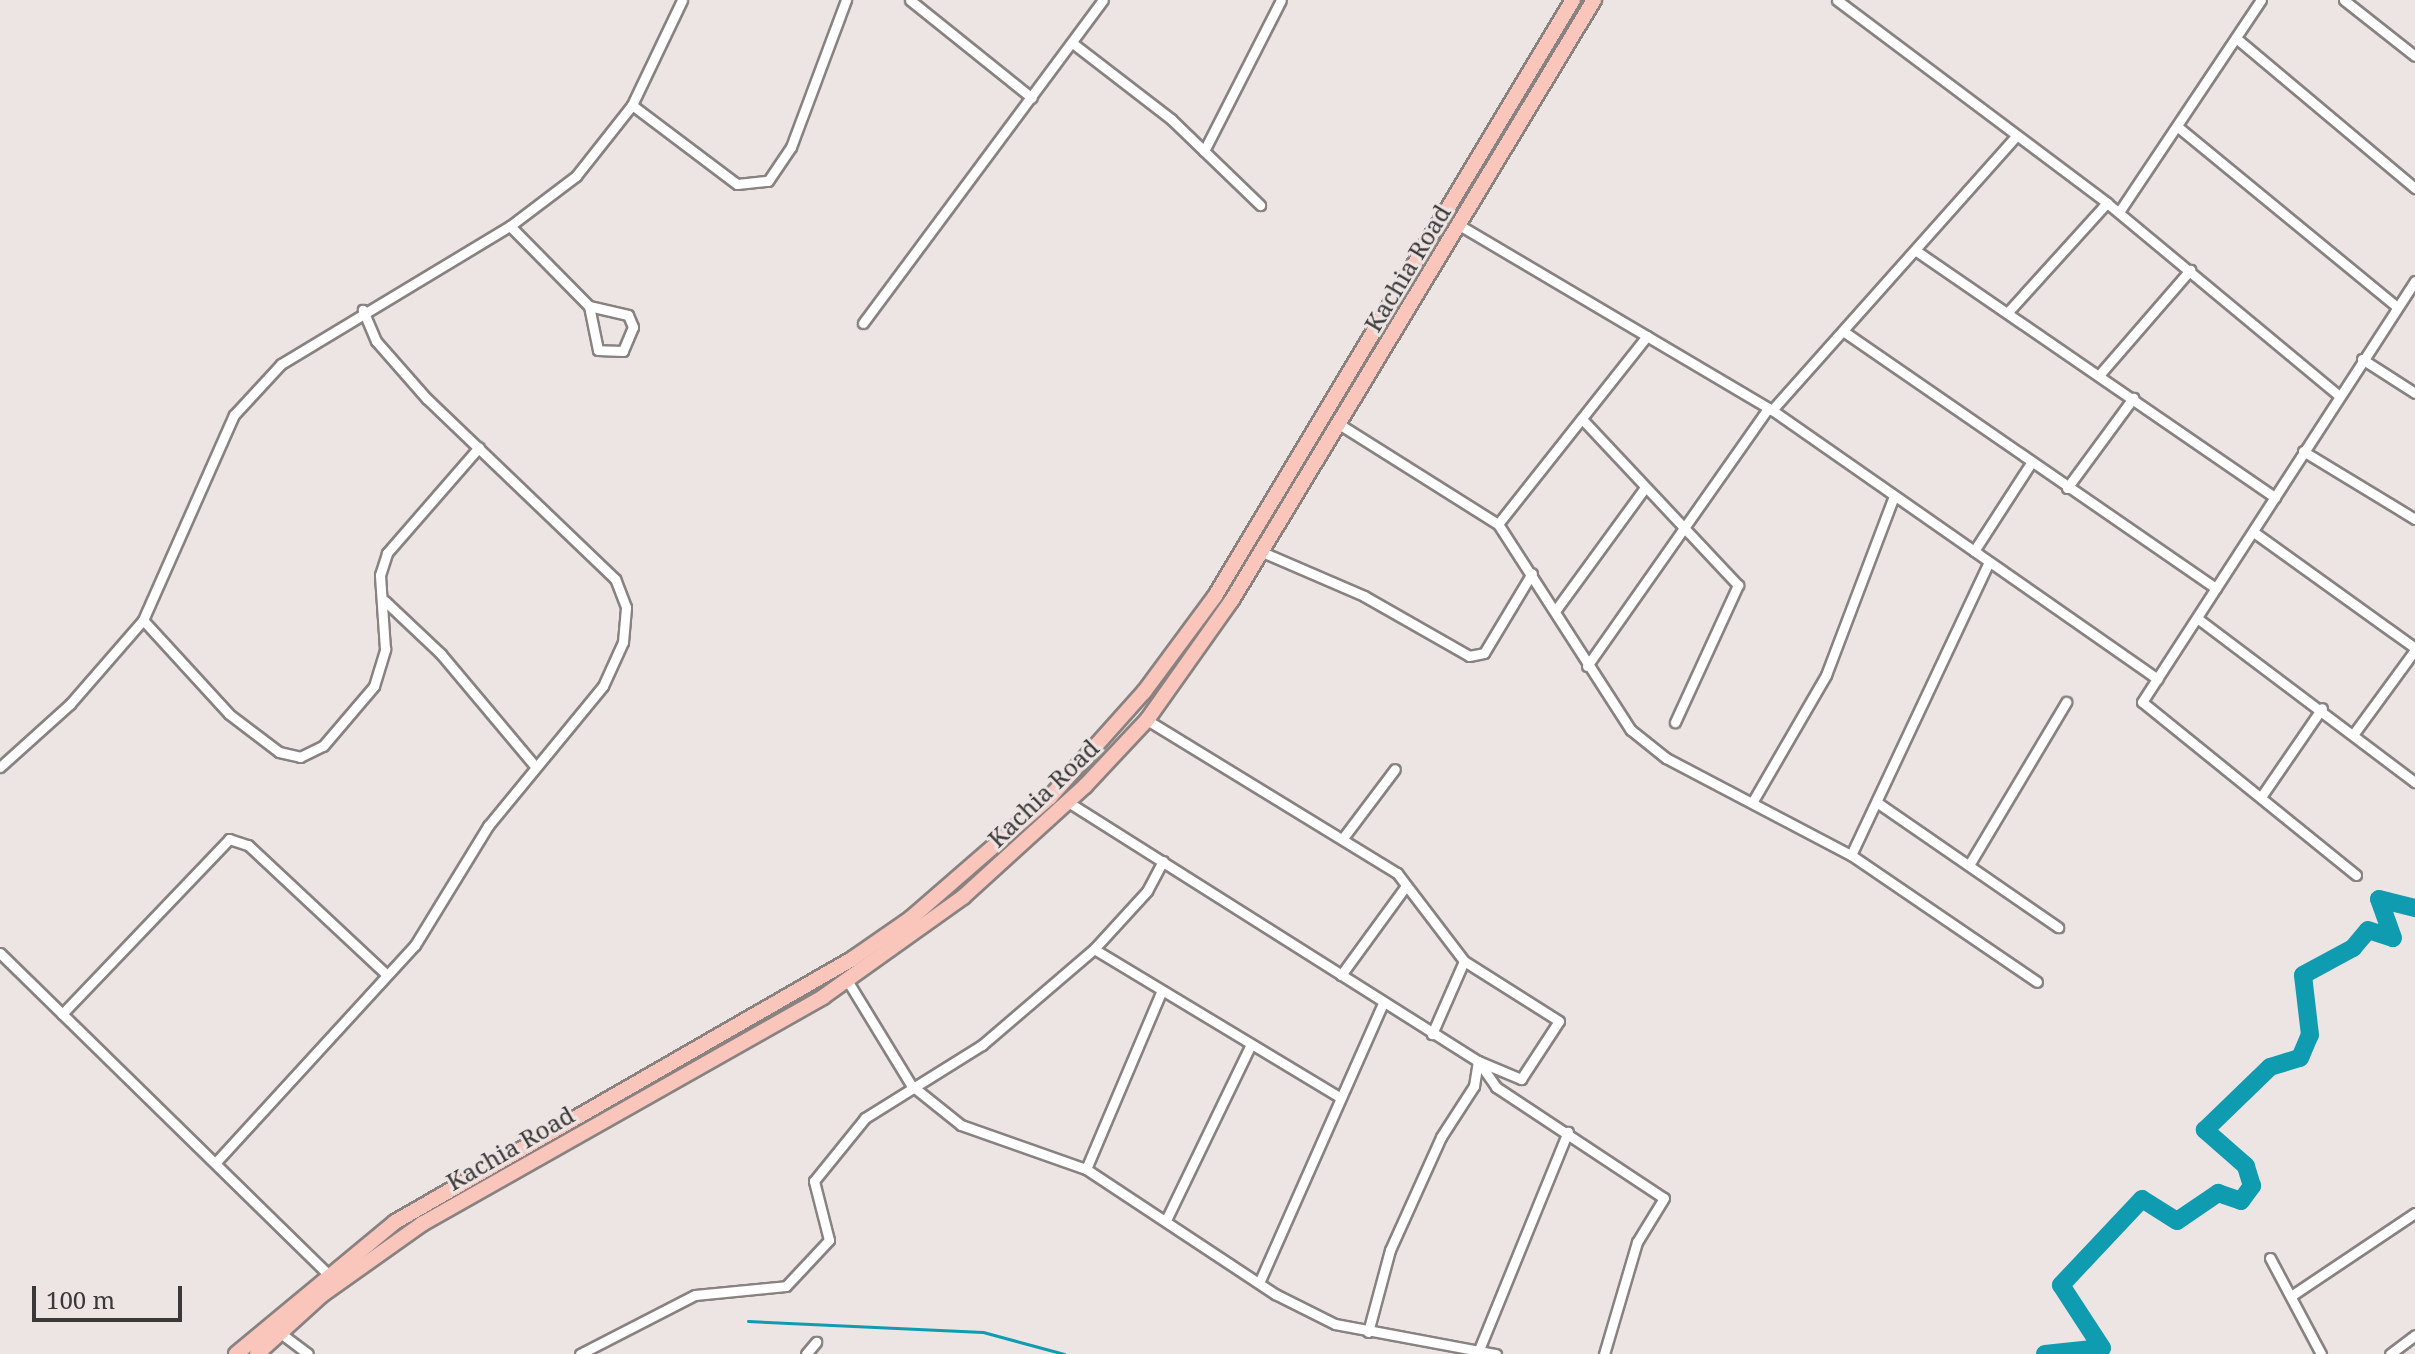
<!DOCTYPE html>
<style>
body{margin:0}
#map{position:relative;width:2415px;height:1354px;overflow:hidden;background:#ece5e4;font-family:"Noto Serif",serif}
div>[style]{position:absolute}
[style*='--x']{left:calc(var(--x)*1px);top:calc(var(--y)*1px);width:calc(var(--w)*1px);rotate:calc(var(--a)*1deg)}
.stream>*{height:3px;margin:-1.5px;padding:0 1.5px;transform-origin:1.5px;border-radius:1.5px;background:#0f9cb0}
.river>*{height:18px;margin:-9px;padding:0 9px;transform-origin:9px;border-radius:9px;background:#0f9cb0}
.roads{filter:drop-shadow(2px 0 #888281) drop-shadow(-2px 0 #888281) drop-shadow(0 2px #888281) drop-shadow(0 -2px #888281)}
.minor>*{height:9px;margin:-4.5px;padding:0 4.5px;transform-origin:4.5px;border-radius:4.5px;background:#fff}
.trunk>*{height:14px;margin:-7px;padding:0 7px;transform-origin:7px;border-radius:7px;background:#fac6bc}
span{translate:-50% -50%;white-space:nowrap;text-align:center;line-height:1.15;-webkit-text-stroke:6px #ece5e4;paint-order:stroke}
.street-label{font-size:24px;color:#3b3838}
.scale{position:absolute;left:32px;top:1286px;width:150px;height:36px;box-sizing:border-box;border:4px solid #3b3838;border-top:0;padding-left:10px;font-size:24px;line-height:28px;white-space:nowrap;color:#3b3838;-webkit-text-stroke:6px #ece5e4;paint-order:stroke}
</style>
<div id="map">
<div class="stream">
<div style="--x:748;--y:1321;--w:235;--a:2.7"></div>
<div style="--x:983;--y:1332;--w:84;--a:15.2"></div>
</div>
<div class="river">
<div style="--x:2045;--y:1354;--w:57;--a:-6"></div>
<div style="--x:2102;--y:1348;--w:75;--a:-123.1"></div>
<div style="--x:2061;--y:1285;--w:118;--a:-46.7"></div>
<div style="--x:2142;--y:1199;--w:41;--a:32.2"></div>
<div style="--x:2177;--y:1221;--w:50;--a:-34.3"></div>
<div style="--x:2218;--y:1193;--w:24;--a:19"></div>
<div style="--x:2241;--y:1201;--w:19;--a:-54"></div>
<div style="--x:2252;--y:1186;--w:21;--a:-107"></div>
<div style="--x:2246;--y:1166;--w:55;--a:-138.7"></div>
<div style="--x:2205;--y:1130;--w:91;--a:-44.1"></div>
<div style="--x:2270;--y:1067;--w:31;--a:-17"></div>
<div style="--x:2300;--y:1058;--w:25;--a:-67"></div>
<div style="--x:2310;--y:1035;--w:60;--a:-96.7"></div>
<div style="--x:2303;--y:975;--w:57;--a:-28.4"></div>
<div style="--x:2353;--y:948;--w:23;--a:-50"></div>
<div style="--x:2368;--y:930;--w:26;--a:18"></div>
<div style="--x:2393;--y:938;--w:41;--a:-109.7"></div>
<div style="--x:2379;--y:899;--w:37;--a:14"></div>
</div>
<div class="roads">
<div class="minor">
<div style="--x:910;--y:0;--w:156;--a:38.8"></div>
<div style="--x:1837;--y:0;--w:338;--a:36.9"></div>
<div style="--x:2107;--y:203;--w:299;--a:39.7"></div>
<div style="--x:2344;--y:0;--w:90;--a:38.3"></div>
<div style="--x:2236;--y:38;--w:234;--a:40"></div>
<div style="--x:1075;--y:45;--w:121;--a:37.6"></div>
<div style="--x:1171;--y:119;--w:124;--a:44"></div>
<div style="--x:632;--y:105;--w:131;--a:37"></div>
<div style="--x:737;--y:184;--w:31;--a:-6"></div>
<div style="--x:768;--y:181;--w:41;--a:-55.9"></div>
<div style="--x:791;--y:147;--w:157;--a:-69.5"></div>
<div style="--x:2178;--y:127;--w:283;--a:39.4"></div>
<div style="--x:1204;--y:151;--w:169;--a:-63"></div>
<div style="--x:2119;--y:212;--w:255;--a:-56.2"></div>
<div style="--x:1459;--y:225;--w:364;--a:30.6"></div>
<div style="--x:1772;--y:410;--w:470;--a:34.9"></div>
<div style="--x:510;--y:226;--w:112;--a:45.4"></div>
<div style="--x:589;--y:306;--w:40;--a:13"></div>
<div style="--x:628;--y:315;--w:13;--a:67"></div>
<div style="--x:633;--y:327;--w:26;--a:113"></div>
<div style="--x:623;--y:351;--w:25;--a:-178"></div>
<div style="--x:598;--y:350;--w:45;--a:-101.6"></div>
<div style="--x:1915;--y:250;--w:437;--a:34.5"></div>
<div style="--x:2008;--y:312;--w:147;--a:-47.8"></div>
<div style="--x:863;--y:323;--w:402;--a:-53.4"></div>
<div style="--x:1843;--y:331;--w:453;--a:34.6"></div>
<div style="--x:2362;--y:359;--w:63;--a:32.7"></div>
<div style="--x:2100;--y:374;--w:138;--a:-49.1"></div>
<div style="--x:1772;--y:410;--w:367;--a:-48.3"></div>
<div style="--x:1582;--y:419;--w:228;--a:46.8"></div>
<div style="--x:1738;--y:585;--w:151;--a:114.7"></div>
<div style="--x:1339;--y:424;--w:188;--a:32.2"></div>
<div style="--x:1498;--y:524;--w:245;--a:57.2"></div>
<div style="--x:1631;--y:730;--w:45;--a:38.7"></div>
<div style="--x:1666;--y:758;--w:209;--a:27.7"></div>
<div style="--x:1851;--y:855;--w:225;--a:34.3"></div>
<div style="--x:2303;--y:451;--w:131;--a:31.3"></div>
<div style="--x:2067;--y:488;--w:112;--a:-53.7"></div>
<div style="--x:1498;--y:524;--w:240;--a:-51.6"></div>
<div style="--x:2255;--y:533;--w:197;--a:35.7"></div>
<div style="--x:1974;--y:551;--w:105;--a:-57.1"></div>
<div style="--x:1262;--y:552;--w:111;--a:23.3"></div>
<div style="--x:1364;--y:596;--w:121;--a:29.7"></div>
<div style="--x:1469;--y:656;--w:15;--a:-11"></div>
<div style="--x:1484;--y:653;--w:93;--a:-59"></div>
<div style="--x:385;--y:601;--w:77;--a:43.4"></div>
<div style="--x:441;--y:654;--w:146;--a:50"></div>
<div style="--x:1555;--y:611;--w:151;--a:-53.9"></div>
<div style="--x:2197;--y:618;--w:273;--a:37"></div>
<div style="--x:143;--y:620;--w:127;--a:47.5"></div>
<div style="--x:229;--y:714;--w:63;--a:37.2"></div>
<div style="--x:279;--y:752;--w:22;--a:13"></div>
<div style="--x:300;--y:757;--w:25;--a:-26"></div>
<div style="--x:323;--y:746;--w:79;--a:-49.6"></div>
<div style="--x:374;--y:686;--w:39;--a:-73"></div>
<div style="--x:385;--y:649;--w:74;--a:-93.9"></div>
<div style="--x:380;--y:575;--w:23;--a:-72"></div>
<div style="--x:387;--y:553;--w:140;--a:-49"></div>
<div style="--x:1587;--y:666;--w:315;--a:-54.9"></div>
<div style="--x:1147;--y:720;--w:293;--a:31.5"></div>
<div style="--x:1397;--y:873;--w:111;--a:52.7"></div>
<div style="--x:1464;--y:961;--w:80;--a:113.7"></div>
<div style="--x:2355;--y:732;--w:102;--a:-53.8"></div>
<div style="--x:0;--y:767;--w:94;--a:-42"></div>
<div style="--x:70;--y:704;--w:111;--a:-49"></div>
<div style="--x:143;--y:620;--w:224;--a:-66.1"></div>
<div style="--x:234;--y:415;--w:69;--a:-47.3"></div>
<div style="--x:281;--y:364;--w:267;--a:-31.1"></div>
<div style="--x:510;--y:226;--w:83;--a:-37.1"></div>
<div style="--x:576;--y:176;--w:90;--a:-51.7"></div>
<div style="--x:632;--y:105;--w:116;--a:-64.5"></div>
<div style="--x:2263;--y:794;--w:104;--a:-55.5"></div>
<div style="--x:1753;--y:801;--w:146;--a:-59.9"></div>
<div style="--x:1826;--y:675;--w:191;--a:-69.2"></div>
<div style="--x:1068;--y:802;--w:485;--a:32.3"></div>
<div style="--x:1478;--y:1061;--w:32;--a:55"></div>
<div style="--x:1496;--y:1087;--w:201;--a:33.5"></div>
<div style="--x:1664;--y:1198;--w:52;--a:121.5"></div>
<div style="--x:1637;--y:1242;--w:117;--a:106.4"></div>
<div style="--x:1878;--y:803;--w:219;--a:34.6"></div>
<div style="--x:1343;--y:838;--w:86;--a:-53"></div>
<div style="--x:1851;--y:855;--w:324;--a:-64.8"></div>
<div style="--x:1969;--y:865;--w:190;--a:-59.2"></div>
<div style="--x:2356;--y:875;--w:275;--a:-141"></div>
<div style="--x:2142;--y:702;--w:502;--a:-57.04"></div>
<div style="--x:1094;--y:949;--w:288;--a:31.1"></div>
<div style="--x:0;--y:953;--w:456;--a:44.4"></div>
<div style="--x:1341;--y:975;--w:110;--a:-53.9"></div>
<div style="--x:847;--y:980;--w:123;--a:58.6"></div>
<div style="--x:911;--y:1085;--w:64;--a:38.7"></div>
<div style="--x:961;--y:1125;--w:133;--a:19.4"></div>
<div style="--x:1086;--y:1169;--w:227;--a:33.5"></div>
<div style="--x:1275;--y:1294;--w:67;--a:26.6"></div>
<div style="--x:1335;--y:1324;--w:164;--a:10.6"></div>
<div style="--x:62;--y:1014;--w:242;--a:-46.3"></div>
<div style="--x:229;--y:839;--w:20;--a:18"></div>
<div style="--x:248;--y:845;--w:190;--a:43.1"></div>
<div style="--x:217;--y:1161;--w:293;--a:-47.5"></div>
<div style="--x:415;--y:945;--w:140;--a:-58.5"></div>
<div style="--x:488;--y:826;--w:181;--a:-50.6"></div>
<div style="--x:603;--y:686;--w:48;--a:-65.6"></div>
<div style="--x:623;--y:642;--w:35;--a:-85"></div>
<div style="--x:626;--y:607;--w:30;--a:-111"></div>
<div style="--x:615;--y:579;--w:260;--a:-136.2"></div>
<div style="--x:427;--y:399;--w:77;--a:-131.3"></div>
<div style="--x:376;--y:341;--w:34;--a:-113"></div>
<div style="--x:1086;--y:1169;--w:194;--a:-67"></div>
<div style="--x:1167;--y:1218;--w:193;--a:-64.2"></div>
<div style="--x:2270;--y:1258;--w:109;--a:62"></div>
<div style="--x:1259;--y:1283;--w:306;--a:-66.1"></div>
<div style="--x:2291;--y:1296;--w:149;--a:-33.8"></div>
<div style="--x:279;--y:1332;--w:36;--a:37"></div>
<div style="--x:1368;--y:1332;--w:85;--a:-75"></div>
<div style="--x:1390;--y:1250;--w:124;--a:-65.7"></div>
<div style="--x:1441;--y:1137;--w:61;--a:-57.1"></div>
<div style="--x:1474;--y:1086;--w:25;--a:-81"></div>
<div style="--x:1478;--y:1061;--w:47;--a:22.7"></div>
<div style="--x:1521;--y:1079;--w:69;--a:-56.8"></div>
<div style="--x:1559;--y:1021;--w:112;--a:-147.7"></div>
<div style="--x:1478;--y:1352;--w:238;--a:-67.8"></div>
<div style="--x:580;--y:1354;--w:129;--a:-27.2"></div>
<div style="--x:695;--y:1295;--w:91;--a:-5.6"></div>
<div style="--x:786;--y:1286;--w:63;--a:-46.9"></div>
<div style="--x:829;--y:1240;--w:61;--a:-104.3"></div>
<div style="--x:814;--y:1181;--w:81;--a:-51"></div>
<div style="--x:865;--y:1118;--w:138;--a:-32"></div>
<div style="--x:982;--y:1045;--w:148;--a:-40.6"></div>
<div style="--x:1094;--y:949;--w:79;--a:-47.6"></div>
<div style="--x:1147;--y:891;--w:34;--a:-62"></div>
<div style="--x:806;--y:1354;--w:16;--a:-50"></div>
<div style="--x:2390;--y:1354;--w:31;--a:-37"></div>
</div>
<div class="trunk">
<div style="--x:236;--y:1354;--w:207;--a:-39.7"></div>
<div style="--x:395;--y:1222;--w:527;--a:-29.92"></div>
<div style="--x:852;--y:959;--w:72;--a:-34.8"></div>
<div style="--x:911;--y:918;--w:184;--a:-41"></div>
<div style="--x:1050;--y:797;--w:141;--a:-48.2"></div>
<div style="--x:1144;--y:692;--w:119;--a:-53.5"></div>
<div style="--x:1215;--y:596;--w:695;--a:-59.01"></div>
<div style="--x:257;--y:1354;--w:88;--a:-42.2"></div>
<div style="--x:322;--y:1295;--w:123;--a:-35.4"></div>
<div style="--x:422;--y:1224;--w:461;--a:-29.5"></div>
<div style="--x:823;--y:997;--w:172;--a:-35.5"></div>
<div style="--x:963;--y:897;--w:165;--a:-42.3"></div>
<div style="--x:1085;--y:786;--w:91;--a:-46.8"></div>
<div style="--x:1147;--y:720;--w:147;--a:-54.7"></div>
<div style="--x:1232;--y:600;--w:701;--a:-58.9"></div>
</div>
</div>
<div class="street-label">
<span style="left:1407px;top:268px;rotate:-59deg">Kachia Road</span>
<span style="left:1043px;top:793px;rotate:-44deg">Kachia Road</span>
<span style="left:510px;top:1148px;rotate:-30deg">Kachia Road</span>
</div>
<div class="scale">100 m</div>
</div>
